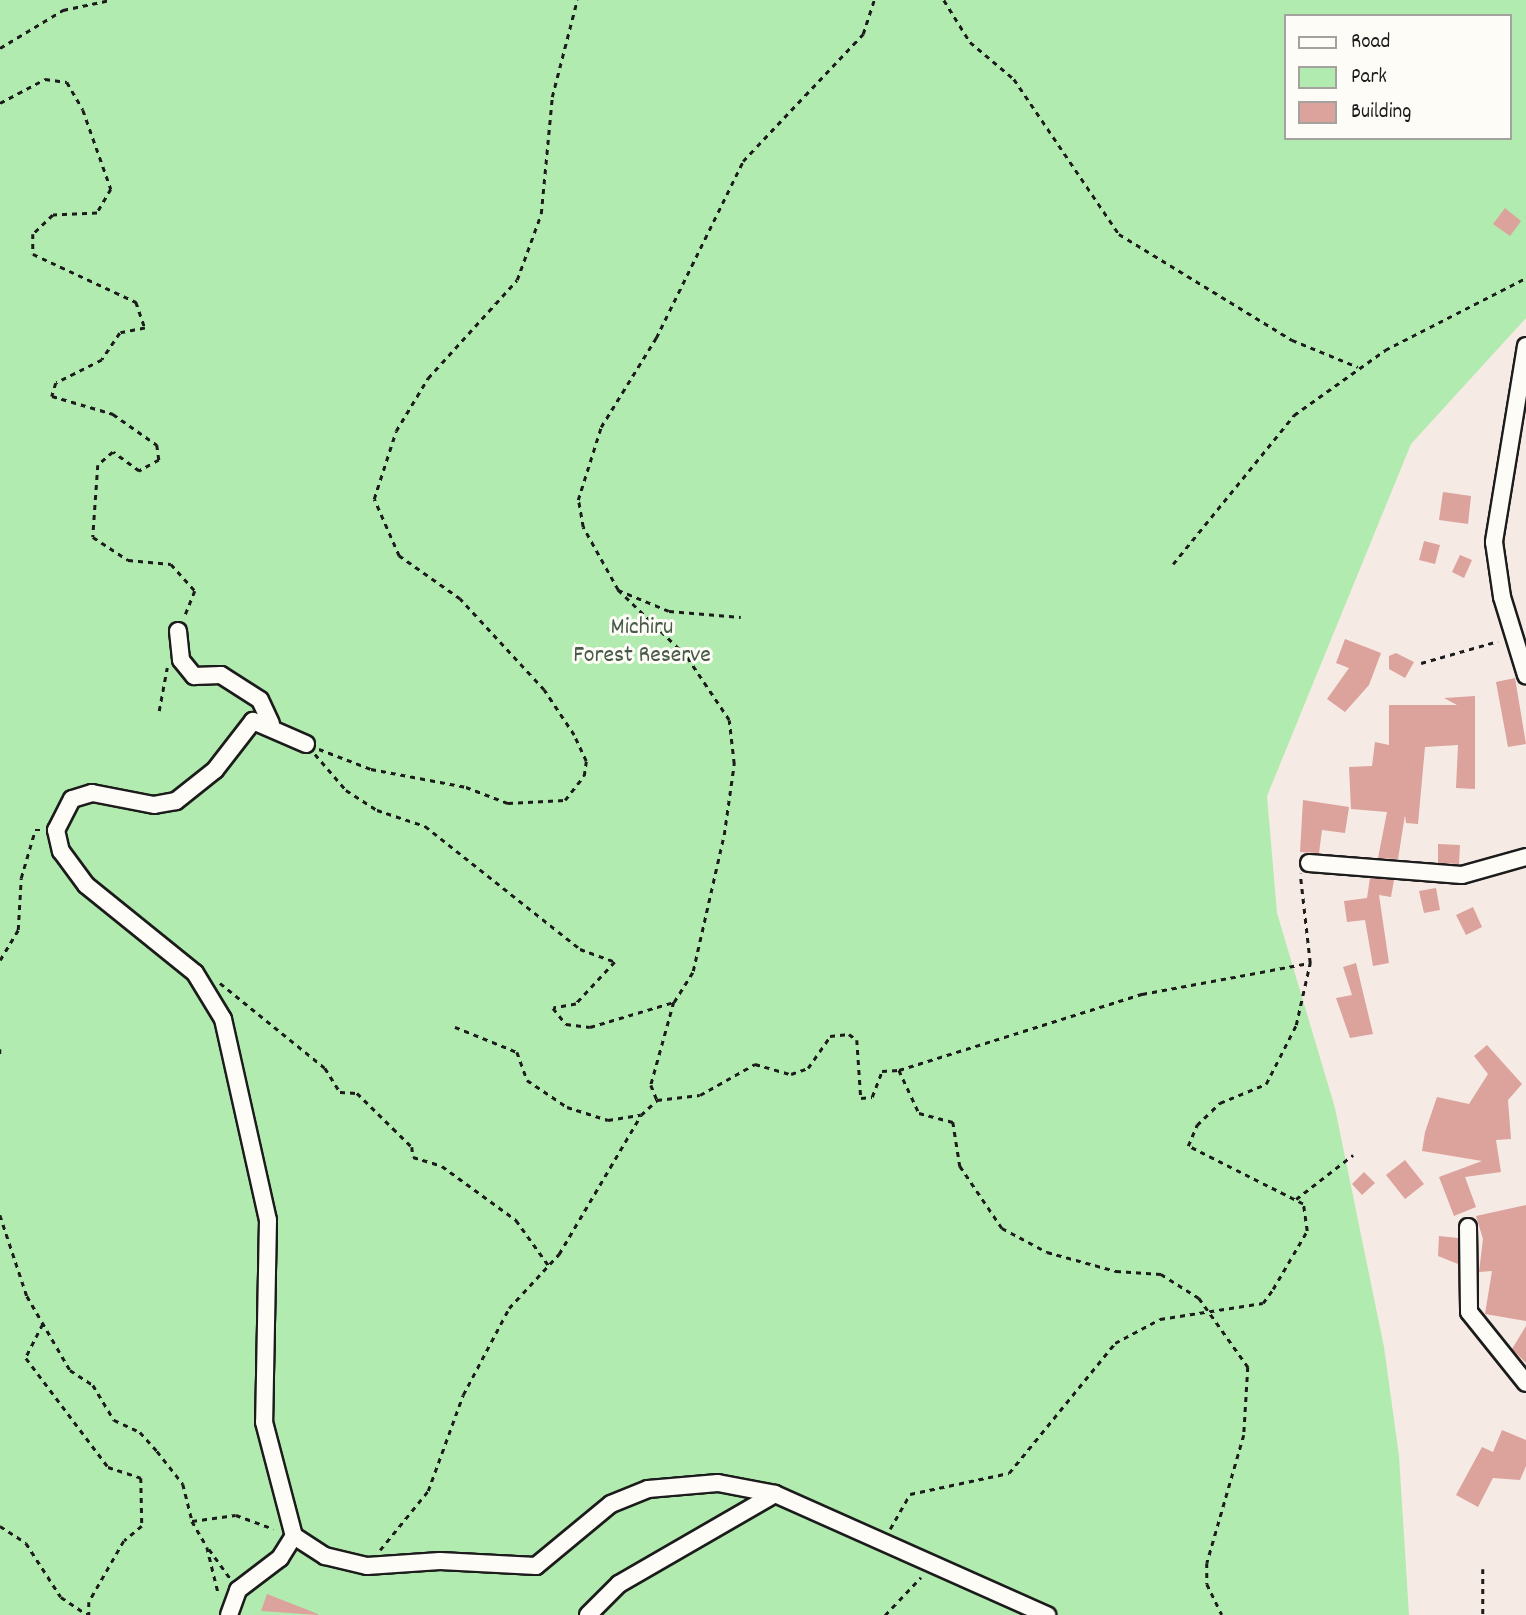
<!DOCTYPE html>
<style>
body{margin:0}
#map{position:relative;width:1526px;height:1615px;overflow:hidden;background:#f6eae5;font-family:Dekko,sans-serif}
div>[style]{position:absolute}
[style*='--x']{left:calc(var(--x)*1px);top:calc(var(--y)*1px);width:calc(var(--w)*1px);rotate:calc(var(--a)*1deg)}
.green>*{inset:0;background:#b2ebaf}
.building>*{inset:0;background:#dca29c}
.path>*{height:2.5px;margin-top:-1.25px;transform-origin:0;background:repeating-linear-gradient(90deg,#1c1c1c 0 5px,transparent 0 10px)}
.roads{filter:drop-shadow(2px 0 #1c1c1c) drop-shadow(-2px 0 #1c1c1c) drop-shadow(0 2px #1c1c1c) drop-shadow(0 -2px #1c1c1c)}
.minor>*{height:16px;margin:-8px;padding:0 8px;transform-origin:8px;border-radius:8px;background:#fdfcf7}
span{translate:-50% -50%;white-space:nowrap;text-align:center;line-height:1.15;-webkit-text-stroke:6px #fdfcf7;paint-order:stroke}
.park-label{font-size:24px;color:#495a48}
.legend{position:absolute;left:1284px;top:14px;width:228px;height:126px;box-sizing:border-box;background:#fdfcf7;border:2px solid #a3a29f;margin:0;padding:9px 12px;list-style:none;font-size:21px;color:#1c1c1c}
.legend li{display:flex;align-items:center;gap:14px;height:35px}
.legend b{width:35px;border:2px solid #a3a29f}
</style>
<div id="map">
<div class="green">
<div style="clip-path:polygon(evenodd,0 0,1526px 0,1526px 318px,1411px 444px,1267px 796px,1277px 913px,1335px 1108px,1384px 1347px,1399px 1456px,1409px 1615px,0 1615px,0 0,1286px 16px,1510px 16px,1510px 138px,1286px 138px,1286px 16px)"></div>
</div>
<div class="building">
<div style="clip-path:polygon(1505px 208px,1521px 221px,1510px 236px,1493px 224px)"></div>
<div style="clip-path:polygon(1443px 492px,1471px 496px,1468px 524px,1439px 520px)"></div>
<div style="clip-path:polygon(1424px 541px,1440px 545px,1435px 564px,1419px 560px)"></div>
<div style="clip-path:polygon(1460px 555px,1472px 560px,1464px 578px,1452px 572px)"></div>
<div style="clip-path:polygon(1345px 639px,1381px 653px,1369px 685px,1345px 712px,1327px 699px,1349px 668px,1336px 663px)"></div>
<div style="clip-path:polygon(1396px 653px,1414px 662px,1405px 678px,1389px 669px,1389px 656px)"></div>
<div style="clip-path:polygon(1515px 678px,1526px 744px,1508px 747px,1496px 682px)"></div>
<div style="clip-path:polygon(1475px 696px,1475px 789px,1456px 788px,1458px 745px,1425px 747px,1418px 824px,1406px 823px,1405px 815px,1398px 859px,1378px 858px,1387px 812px,1351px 809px,1349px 767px,1372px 766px,1375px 742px,1389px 745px,1389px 705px,1457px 705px,1444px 698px)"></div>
<div style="clip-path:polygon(1303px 800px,1349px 807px,1345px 833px,1322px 830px,1319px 853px,1300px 852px)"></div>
<div style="clip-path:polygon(1438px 844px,1460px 845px,1459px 864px,1438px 863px)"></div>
<div style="clip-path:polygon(1370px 878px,1394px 880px,1391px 897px,1379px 895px,1389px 963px,1373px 966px,1365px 920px,1347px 922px,1344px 901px,1367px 898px)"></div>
<div style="clip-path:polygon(1436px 888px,1440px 910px,1424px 913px,1419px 891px)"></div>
<div style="clip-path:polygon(1473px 907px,1482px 927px,1466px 935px,1456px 915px)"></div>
<div style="clip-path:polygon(1356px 963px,1373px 1034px,1350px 1038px,1336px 998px,1352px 995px,1343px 967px)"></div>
<div style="clip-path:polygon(1487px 1045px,1522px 1084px,1508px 1100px,1511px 1139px,1496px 1140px,1501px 1172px,1465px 1177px,1476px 1207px,1454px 1216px,1439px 1177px,1482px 1161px,1422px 1151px,1425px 1132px,1437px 1097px,1469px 1104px,1488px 1074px,1474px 1056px)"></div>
<div style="clip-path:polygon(1405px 1160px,1424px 1184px,1405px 1199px,1386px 1175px)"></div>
<div style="clip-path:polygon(1364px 1172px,1375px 1183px,1362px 1195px,1352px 1184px)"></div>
<div style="clip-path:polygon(1526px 1205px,1526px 1321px,1485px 1314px,1492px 1271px,1479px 1272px,1483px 1239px,1476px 1216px)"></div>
<div style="clip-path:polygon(1439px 1236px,1458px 1238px,1458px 1264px,1438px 1256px)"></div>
<div style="clip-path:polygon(1526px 1326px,1526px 1363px,1512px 1349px)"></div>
<div style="clip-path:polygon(1502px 1430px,1526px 1440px,1526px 1466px,1520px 1480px,1493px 1478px,1478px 1507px,1456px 1495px,1482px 1447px,1493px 1452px)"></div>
<div style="clip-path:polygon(267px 1594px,318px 1614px,318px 1615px,261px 1611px)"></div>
</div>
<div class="path">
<div style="--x:944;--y:0;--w:49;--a:58.2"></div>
<div style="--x:970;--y:42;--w:57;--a:40.1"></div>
<div style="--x:1014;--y:79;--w:187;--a:55.9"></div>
<div style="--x:1119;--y:234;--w:203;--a:31.5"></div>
<div style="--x:1292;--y:340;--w:71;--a:22.2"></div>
<div style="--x:0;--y:48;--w:74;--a:-31.1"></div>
<div style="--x:63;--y:10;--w:48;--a:-12"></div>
<div style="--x:0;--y:103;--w:51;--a:-28.1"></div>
<div style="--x:45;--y:79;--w:22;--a:8"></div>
<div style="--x:67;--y:82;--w:32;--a:60"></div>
<div style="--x:83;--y:110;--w:84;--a:70.5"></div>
<div style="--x:111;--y:189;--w:28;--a:120"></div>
<div style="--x:97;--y:213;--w:44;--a:177.4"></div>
<div style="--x:53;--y:215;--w:28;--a:136"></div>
<div style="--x:33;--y:234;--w:20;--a:90"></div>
<div style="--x:33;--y:254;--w:114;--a:25"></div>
<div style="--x:136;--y:302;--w:28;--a:71"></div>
<div style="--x:145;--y:328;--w:25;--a:169"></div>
<div style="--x:120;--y:333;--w:32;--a:124"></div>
<div style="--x:102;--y:360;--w:51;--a:153.4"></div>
<div style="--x:56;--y:383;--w:14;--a:107"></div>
<div style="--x:52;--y:396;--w:64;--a:16.4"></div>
<div style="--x:113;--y:414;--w:54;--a:35.2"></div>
<div style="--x:157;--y:445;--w:15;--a:82"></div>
<div style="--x:159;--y:460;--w:23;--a:151"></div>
<div style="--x:139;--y:471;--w:32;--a:-144"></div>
<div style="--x:113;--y:452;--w:20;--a:139"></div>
<div style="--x:98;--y:465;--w:72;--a:94"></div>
<div style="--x:93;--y:537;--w:42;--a:33.3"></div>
<div style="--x:128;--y:560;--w:43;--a:5.3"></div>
<div style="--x:171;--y:564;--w:36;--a:48"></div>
<div style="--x:195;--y:591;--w:27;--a:112"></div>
<div style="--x:1173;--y:564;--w:192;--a:-50.9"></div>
<div style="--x:1294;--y:415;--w:112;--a:-35.5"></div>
<div style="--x:1385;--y:350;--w:158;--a:-27.1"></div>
<div style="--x:618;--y:590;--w:72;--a:-119.1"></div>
<div style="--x:583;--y:527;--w:27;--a:-100"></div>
<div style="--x:578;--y:500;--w:77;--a:-72.5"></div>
<div style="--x:601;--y:427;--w:105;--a:-58.3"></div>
<div style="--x:656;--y:338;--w:197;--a:-63.8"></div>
<div style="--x:743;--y:161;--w:175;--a:-46.6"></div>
<div style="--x:863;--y:34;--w:36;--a:-72"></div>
<div style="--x:1421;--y:663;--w:80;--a:-15.9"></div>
<div style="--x:159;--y:711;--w:44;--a:-79.5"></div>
<div style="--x:319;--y:749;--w:56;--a:21"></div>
<div style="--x:371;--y:769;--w:97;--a:10.7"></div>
<div style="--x:466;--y:787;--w:45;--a:20.9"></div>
<div style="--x:508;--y:803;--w:57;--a:-3"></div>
<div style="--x:565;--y:800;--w:31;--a:-52"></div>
<div style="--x:584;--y:776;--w:15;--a:-82"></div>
<div style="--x:586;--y:761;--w:29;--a:-115"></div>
<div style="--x:574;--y:735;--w:54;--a:-123.7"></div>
<div style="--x:544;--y:690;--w:124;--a:-132.7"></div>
<div style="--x:460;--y:599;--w:75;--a:-144.8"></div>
<div style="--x:399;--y:556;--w:62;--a:-113.7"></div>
<div style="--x:374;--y:499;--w:71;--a:-72.1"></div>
<div style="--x:396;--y:431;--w:62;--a:-58.9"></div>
<div style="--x:428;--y:378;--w:132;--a:-47.8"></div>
<div style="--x:517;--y:280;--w:70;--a:-70"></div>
<div style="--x:541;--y:214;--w:118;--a:-84.6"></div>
<div style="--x:552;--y:97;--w:100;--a:-75.5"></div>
<div style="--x:315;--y:754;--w:48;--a:49.3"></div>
<div style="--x:346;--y:790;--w:37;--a:33"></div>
<div style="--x:377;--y:810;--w:51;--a:18.4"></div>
<div style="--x:425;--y:826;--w:198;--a:38.4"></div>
<div style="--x:580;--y:949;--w:37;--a:20"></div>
<div style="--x:615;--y:962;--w:57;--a:132.9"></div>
<div style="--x:576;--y:1004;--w:23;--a:170"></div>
<div style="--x:553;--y:1008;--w:21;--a:51"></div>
<div style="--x:566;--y:1024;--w:24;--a:7"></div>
<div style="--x:590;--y:1027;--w:88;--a:-16.6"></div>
<div style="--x:674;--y:1002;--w:86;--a:105.5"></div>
<div style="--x:651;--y:1085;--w:16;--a:68"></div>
<div style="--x:657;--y:1100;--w:43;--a:-6.6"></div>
<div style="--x:700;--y:1095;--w:63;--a:-29.4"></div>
<div style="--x:755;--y:1064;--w:37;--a:16"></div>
<div style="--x:791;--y:1074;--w:18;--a:-19"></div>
<div style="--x:808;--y:1068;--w:39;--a:-55"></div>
<div style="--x:830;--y:1036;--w:19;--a:-6"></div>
<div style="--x:849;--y:1034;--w:10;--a:37"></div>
<div style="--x:857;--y:1040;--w:58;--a:86.1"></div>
<div style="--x:861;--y:1098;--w:11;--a:-5"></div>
<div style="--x:872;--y:1097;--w:28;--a:-69"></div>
<div style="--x:882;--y:1071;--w:17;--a:-3"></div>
<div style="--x:899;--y:1070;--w:47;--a:65.1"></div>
<div style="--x:919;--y:1113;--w:35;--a:15"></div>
<div style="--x:953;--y:1122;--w:45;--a:81"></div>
<div style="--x:960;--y:1166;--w:75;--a:55.9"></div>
<div style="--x:1002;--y:1228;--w:51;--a:28.1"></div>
<div style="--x:1047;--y:1252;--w:72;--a:15.4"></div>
<div style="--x:1116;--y:1271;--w:45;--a:3.8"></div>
<div style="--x:1161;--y:1274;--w:45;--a:32.3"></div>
<div style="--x:1199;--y:1298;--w:85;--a:54.6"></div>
<div style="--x:1248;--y:1367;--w:68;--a:93.4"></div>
<div style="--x:1244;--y:1435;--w:133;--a:106.1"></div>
<div style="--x:1207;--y:1563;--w:21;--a:90"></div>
<div style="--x:1207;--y:1584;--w:34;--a:64"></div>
<div style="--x:0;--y:960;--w:35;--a:-59"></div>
<div style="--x:18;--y:930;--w:52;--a:-86.7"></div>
<div style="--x:21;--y:878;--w:50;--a:-73.7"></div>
<div style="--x:35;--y:830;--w:5;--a:0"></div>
<div style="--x:220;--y:983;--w:135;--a:39"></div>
<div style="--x:325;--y:1068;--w:28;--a:58"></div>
<div style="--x:340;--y:1092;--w:17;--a:3"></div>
<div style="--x:357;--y:1093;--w:77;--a:44.5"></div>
<div style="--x:412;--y:1147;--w:10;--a:84"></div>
<div style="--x:413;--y:1157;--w:30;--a:17"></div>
<div style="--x:442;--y:1166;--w:92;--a:36.1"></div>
<div style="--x:516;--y:1220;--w:57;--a:54.3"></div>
<div style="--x:674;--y:1002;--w:36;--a:-58"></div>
<div style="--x:693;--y:971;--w:139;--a:-77.2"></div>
<div style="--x:724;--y:835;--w:72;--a:-82"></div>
<div style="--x:734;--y:764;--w:44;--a:-96.5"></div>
<div style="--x:729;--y:720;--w:77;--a:-123.9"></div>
<div style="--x:686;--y:656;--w:95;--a:-135.9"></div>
<div style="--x:618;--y:590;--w:55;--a:22.4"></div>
<div style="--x:669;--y:611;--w:72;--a:4.8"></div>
<div style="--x:455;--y:1027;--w:67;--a:22"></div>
<div style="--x:517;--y:1052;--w:30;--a:70"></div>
<div style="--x:527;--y:1080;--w:48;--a:34"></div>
<div style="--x:567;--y:1107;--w:43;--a:17.6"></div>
<div style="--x:608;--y:1120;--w:33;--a:-9"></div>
<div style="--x:0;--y:1049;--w:5;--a:90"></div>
<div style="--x:899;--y:1070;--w:255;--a:-17.4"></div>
<div style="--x:1142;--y:994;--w:170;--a:-10.5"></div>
<div style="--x:1296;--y:1199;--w:72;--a:-37.7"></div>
<div style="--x:0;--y:1215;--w:85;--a:71.6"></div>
<div style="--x:27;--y:1296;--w:86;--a:59.8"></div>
<div style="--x:70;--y:1370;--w:27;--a:33"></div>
<div style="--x:93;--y:1385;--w:41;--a:59"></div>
<div style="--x:114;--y:1420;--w:29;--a:25"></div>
<div style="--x:140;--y:1432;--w:25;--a:48"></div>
<div style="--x:157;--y:1451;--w:42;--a:51.8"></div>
<div style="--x:183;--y:1484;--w:38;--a:76"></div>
<div style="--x:192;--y:1521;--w:44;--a:-7.8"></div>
<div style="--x:236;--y:1515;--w:40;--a:20.2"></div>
<div style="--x:43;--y:1324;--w:38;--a:117"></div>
<div style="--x:26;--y:1358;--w:136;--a:53"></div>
<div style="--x:108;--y:1467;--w:35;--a:18"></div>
<div style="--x:141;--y:1478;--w:48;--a:88.8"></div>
<div style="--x:142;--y:1526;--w:23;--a:140"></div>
<div style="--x:124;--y:1541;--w:70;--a:119.8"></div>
<div style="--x:89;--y:1602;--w:13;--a:90"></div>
<div style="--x:192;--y:1521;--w:30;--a:60"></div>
<div style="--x:207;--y:1547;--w:50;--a:76.2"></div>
<div style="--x:0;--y:1526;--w:31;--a:33"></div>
<div style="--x:26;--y:1543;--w:64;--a:57.1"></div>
<div style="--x:61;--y:1597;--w:32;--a:34"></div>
<div style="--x:890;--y:1529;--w:40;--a:-60.3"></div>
<div style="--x:910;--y:1494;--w:101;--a:-12"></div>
<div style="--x:1009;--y:1473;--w:168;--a:-50.8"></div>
<div style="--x:1115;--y:1343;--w:51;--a:-28.1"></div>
<div style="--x:1160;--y:1319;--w:104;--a:-8.8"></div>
<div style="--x:1263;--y:1303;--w:17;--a:-54"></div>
<div style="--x:1273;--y:1289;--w:67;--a:-59.6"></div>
<div style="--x:1307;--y:1231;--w:27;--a:-98"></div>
<div style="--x:1303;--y:1204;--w:129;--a:-153.2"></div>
<div style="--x:1188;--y:1146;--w:23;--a:-67"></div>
<div style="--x:1197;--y:1125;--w:32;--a:-44"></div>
<div style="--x:1220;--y:1103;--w:50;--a:-22.4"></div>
<div style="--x:1266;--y:1084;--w:66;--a:-63"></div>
<div style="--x:1296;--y:1025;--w:64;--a:-77.3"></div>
<div style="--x:1310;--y:963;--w:90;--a:-96.4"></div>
<div style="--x:209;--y:1549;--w:36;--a:54"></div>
<div style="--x:380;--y:1550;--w:76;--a:-50.9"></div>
<div style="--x:428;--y:1491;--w:102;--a:-70"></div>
<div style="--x:463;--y:1395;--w:98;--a:-62.1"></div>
<div style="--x:509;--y:1308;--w:74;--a:-47.2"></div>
<div style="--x:559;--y:1254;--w:161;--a:-59.5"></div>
<div style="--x:641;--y:1115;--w:22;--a:-43"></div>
<div style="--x:1483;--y:1569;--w:46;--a:90"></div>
<div style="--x:885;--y:1615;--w:52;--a:-46.5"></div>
</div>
<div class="roads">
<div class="minor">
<div style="--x:1526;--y:346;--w:199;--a:99.3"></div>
<div style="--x:1494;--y:542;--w:56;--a:81.7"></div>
<div style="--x:1502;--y:597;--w:82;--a:72.9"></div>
<div style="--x:178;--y:631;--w:29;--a:84"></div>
<div style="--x:181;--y:660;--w:21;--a:51"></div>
<div style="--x:194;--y:676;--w:27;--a:-2"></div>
<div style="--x:221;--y:675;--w:46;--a:32.7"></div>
<div style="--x:260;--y:700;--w:26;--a:65"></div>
<div style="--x:306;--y:744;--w:58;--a:-156.5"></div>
<div style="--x:253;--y:721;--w:62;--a:127.8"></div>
<div style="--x:215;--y:770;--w:50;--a:141.5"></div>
<div style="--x:176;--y:801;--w:22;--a:170"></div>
<div style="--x:154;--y:805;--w:63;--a:-169"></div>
<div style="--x:92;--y:793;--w:21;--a:163"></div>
<div style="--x:72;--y:799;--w:35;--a:117"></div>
<div style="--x:56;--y:830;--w:22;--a:77"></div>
<div style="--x:61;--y:851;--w:42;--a:53.7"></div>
<div style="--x:86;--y:885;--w:140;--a:38.9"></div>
<div style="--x:195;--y:973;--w:54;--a:58.7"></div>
<div style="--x:223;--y:1019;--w:206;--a:77.4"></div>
<div style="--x:268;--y:1220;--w:202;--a:91.1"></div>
<div style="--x:264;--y:1422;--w:118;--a:75.3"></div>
<div style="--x:294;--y:1536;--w:37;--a:33"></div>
<div style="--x:325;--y:1556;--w:43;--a:13.4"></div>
<div style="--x:367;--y:1566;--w:73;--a:-3.9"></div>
<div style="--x:440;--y:1561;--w:96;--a:3"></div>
<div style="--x:536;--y:1566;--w:97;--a:-39.6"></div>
<div style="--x:611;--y:1504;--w:40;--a:-22"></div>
<div style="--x:648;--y:1489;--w:70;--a:-4.9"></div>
<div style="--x:718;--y:1483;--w:58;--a:10.9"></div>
<div style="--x:775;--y:1494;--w:298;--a:24"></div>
<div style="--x:1309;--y:863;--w:153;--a:4.5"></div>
<div style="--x:1462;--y:875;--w:66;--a:-15.7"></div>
<div style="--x:1468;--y:1227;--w:85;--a:89.3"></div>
<div style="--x:1469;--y:1312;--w:91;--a:51.2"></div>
<div style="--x:229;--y:1615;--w:27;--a:-70"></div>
<div style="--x:238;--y:1590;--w:53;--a:-37.3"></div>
<div style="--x:280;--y:1558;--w:26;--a:-58"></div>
<div style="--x:588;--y:1615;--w:44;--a:-45"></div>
<div style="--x:619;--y:1584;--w:180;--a:-30"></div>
</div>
</div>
<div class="park-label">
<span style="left:642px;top:643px">Michiru<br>Forest Reserve</span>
</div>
<ul class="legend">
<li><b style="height:9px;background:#fdfcf7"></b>Road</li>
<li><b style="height:19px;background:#b2ebaf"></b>Park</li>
<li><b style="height:19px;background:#dca29c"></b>Building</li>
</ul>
</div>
